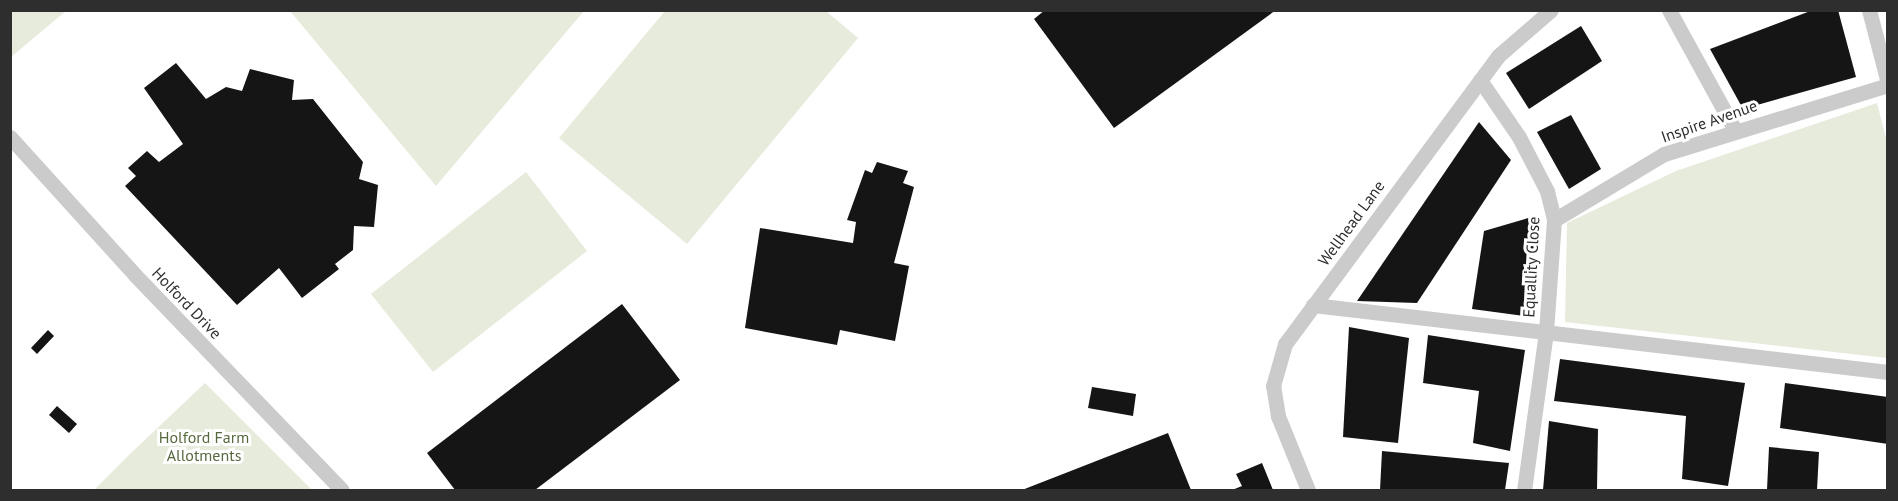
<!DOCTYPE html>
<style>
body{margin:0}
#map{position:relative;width:1898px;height:501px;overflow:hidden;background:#fff;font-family:"PT Sans",sans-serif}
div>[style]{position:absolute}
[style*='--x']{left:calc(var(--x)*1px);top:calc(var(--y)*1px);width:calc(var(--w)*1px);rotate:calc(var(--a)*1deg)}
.green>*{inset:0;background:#e6ebdc}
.building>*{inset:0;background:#151515}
.street>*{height:15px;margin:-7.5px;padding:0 7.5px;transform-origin:7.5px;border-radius:7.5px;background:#cbcbcb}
span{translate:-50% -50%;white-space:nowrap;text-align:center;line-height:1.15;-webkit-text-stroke:6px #fff;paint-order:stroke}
.street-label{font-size:16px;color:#2e2e2e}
.park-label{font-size:16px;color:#56683d}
.frame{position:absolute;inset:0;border:12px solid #2e2e2e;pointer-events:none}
</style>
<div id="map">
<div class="green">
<div style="clip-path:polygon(11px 10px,66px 10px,66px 11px,11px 57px)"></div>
<div style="clip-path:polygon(290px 11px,584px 11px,436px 186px)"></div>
<div style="clip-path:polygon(665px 11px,826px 11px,858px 38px,687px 244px,559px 138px)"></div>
<div style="clip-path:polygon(1877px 103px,1888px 146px,1887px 358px,1565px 322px,1567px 223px,1676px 171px)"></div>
<div style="clip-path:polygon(526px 172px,587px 251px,433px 372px,371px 294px)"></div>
<div style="clip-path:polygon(205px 383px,312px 490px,94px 490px,130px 454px)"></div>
</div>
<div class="building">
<div style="clip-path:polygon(1045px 10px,1276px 10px,1114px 128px,1034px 19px)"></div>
<div style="clip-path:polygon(1813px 10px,1838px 10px,1856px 77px,1743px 109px,1710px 49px)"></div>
<div style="clip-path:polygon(1581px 26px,1602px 61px,1529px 109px,1506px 73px)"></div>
<div style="clip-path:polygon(176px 63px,206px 99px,226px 87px,242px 91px,250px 69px,294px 80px,292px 100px,313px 99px,363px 162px,359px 179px,378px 185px,374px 227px,354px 226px,353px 250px,335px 264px,339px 269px,302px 298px,279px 268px,237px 305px,125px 186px,136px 176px,128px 168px,147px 151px,159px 162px,183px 144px,144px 88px)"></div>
<div style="clip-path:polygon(1571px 115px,1601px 169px,1569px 189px,1537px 132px)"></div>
<div style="clip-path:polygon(1479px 122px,1511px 160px,1417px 303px,1357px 301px)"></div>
<div style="clip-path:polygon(877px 162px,908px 171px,903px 183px,914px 187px,894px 263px,909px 266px,895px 341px,840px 330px,837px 345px,745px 328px,760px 228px,853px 243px,856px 222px,847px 220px,865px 170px,872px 173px)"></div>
<div style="clip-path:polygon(1535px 216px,1531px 317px,1472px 309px,1484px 231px)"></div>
<div style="clip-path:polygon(622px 304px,680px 380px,535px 490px,455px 490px,427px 453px)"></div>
<div style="clip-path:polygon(1349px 327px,1409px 338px,1398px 443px,1343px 437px)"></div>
<div style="clip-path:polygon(48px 330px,54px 336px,37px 354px,31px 348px)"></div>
<div style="clip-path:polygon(1428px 335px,1525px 350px,1510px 451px,1473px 443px,1479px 391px,1423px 383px)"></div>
<div style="clip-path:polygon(1560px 359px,1745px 383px,1728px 486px,1682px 479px,1686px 416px,1554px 401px)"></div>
<div style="clip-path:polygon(1785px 383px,1888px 397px,1888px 444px,1780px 428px)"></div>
<div style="clip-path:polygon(1092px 387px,1136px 394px,1133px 416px,1088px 408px)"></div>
<div style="clip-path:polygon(57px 406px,77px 424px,69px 433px,49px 415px)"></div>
<div style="clip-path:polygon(1549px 421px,1598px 429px,1597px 490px,1543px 490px)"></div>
<div style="clip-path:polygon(1168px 433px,1191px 490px,1022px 490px)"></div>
<div style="clip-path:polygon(1769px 447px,1819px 452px,1817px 490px,1767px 490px)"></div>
<div style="clip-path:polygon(1382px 451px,1509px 463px,1505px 490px,1380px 490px)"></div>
<div style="clip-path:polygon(1262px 463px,1273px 490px,1232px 490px,1242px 486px,1236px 474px)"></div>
</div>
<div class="street">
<div style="--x:1669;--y:10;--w:137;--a:61.2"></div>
<div style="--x:1869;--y:10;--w:75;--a:75.4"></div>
<div style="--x:1480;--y:80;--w:69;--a:55.6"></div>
<div style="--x:1519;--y:137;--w:61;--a:62.6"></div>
<div style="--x:1547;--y:191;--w:30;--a:76"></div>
<div style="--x:1554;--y:220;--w:112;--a:94.1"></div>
<div style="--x:1546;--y:332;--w:160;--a:97.9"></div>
<div style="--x:10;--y:137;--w:186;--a:47.8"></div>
<div style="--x:135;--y:275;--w:298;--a:46.1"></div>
<div style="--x:1554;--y:220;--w:128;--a:-31"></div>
<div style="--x:1664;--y:154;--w:234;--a:-17.1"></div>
<div style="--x:1313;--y:305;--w:579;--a:6.65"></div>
<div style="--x:1308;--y:490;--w:80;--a:-112.1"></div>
<div style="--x:1278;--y:416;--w:30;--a:-99"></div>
<div style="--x:1273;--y:386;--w:44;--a:-74.1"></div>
<div style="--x:1285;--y:344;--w:358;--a:-53.5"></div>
<div style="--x:1498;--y:56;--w:70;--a:-41"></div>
</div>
<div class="street-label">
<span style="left:1709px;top:121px;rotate:-19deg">Inspire Avenue</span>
<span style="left:1351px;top:223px;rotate:-54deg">Wellhead Lane</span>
<span style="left:1531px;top:267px;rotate:-87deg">Equallity Close</span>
<span style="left:187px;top:303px;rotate:46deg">Holford Drive</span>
</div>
<div class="park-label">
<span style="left:204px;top:446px">Holford Farm<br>Allotments</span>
</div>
<div class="frame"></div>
</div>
